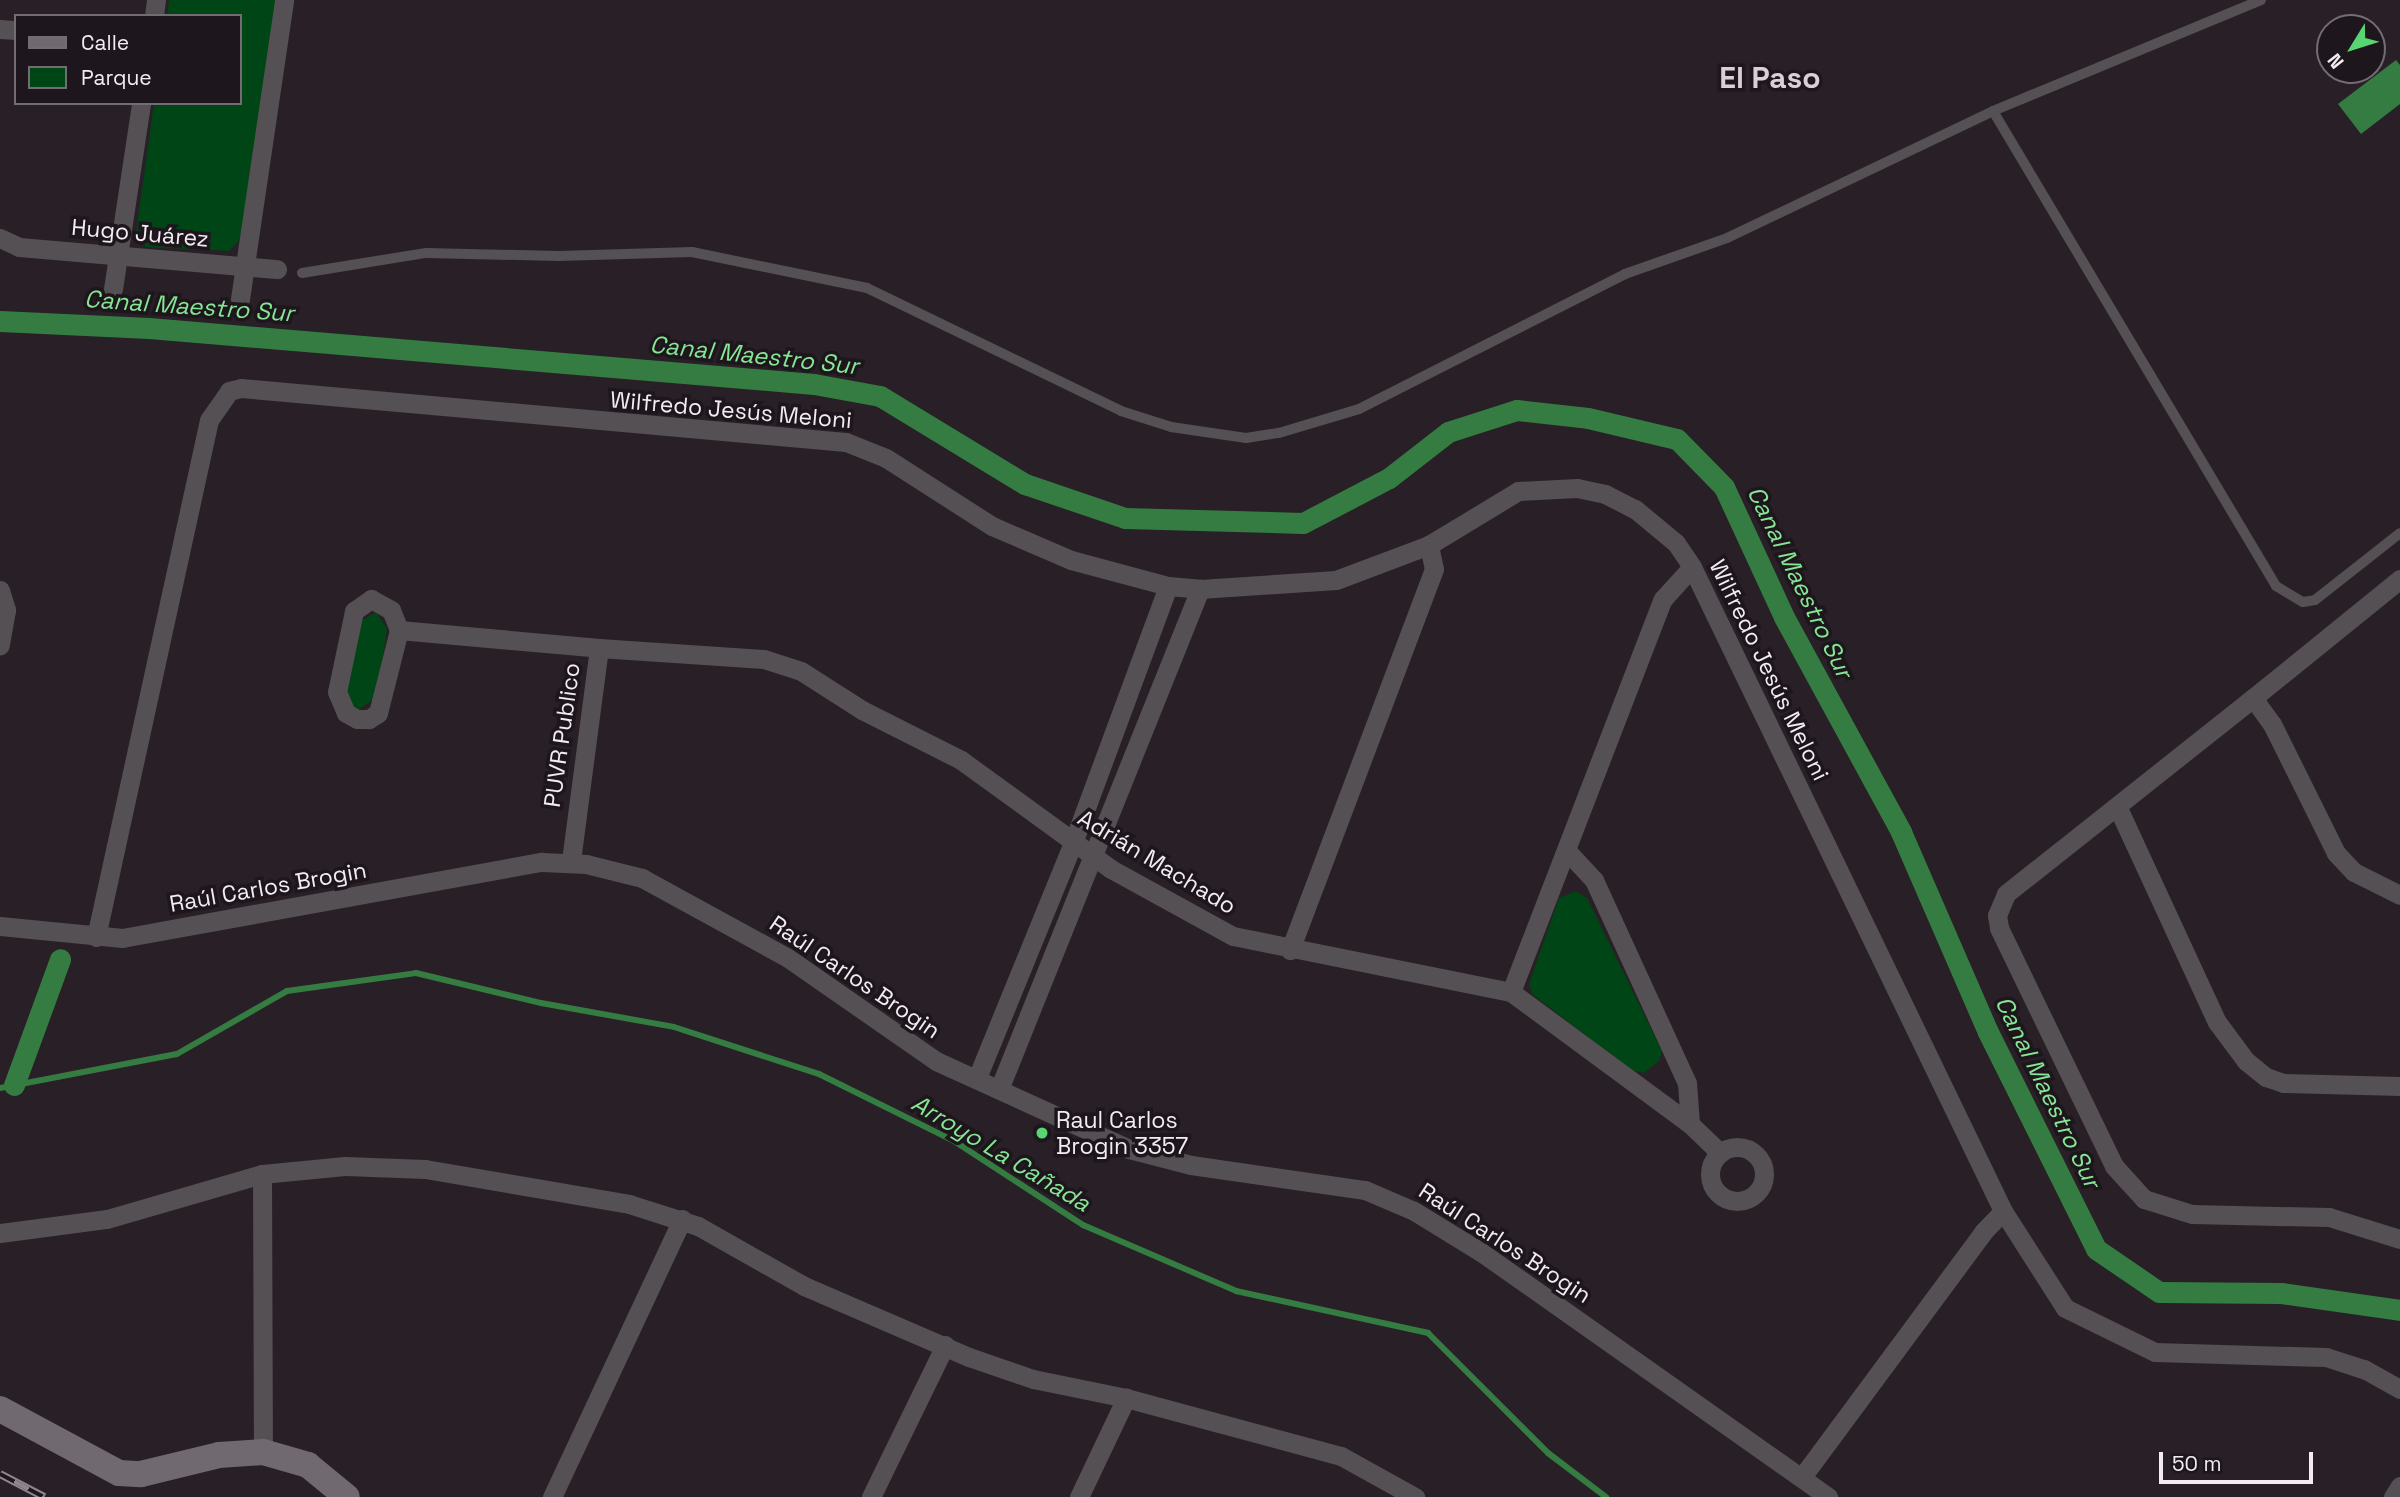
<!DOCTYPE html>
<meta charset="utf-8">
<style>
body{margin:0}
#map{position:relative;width:2400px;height:1497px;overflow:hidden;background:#282026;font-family:"Space Grotesk",sans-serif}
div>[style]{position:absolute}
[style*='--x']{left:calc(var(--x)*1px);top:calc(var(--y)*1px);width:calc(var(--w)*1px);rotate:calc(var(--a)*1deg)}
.green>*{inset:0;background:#004515}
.water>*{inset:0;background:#347c41}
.stream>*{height:6px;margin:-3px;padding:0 3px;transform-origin:3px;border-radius:3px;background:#347c41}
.canal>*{height:21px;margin:-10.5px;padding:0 10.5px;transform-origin:10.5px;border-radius:10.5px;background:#347c41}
.lane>*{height:10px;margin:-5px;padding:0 5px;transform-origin:5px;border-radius:5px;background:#545053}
.street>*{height:19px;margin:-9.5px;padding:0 9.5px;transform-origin:9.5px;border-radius:9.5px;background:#545053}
.street>.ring{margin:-9.5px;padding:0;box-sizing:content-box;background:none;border:19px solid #545053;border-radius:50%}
.secondary>*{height:26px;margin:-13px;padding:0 13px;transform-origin:13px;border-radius:13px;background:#70696f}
.rail>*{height:8px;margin-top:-4px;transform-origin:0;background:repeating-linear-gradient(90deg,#1e161d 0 16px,#8e878d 0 32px);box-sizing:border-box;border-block:2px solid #8e878d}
.dots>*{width:19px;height:19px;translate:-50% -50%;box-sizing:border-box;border:4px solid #1e161d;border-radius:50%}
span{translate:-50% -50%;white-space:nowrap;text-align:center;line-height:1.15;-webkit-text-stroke:7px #1e161d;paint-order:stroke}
.street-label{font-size:23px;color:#f3edf2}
.poi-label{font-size:23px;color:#f3edf2}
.left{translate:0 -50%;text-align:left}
.water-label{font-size:24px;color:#86e694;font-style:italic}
.district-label{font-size:30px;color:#dacfd7;font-weight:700}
.legend{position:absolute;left:14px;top:14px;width:228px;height:91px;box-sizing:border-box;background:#1e161d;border:2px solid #736c72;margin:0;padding:9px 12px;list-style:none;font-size:21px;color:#f3edf2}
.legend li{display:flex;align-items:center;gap:14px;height:35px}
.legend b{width:35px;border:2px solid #736c72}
.north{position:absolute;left:2316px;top:14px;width:70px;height:70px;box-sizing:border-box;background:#1e161d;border:2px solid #736c72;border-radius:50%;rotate:232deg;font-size:19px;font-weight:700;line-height:28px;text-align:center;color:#f3edf2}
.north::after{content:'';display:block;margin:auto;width:24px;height:32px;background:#57d570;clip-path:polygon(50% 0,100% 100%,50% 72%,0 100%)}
.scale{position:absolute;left:2159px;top:1452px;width:154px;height:32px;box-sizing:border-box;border:4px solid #f3edf2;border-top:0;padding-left:9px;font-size:21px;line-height:24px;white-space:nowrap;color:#f3edf2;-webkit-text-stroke:5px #1e161d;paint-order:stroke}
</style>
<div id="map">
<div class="green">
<div style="clip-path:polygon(169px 0,276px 0,241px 238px,229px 251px,146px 247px,136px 233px,154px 103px,240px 103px,240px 16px,167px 16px)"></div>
<div style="clip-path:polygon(376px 612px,387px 629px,377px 697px,358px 710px,352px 708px,344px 690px,361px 621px)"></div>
<div style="clip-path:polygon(1576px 891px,1587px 898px,1662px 1051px,1659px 1061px,1644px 1073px,1631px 1070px,1532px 994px,1529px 984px,1559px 898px)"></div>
</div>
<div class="water">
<div style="clip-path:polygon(2396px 60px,2400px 65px,2400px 104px,2361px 134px,2338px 104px)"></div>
</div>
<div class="stream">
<div style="--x:0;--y:1088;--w:180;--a:-10.9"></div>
<div style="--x:177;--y:1054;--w:127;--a:-29.8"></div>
<div style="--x:287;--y:991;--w:130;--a:-7.9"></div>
<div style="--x:416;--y:973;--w:129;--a:13.5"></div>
<div style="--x:541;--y:1003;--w:135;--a:10.2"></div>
<div style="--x:674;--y:1027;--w:152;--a:18"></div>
<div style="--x:819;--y:1074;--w:151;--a:26.4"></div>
<div style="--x:954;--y:1141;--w:154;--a:33.1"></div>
<div style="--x:1083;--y:1225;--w:167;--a:23.3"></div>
<div style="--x:1236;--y:1291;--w:197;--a:12.3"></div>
<div style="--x:1428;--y:1333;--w:170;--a:45"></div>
<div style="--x:1548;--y:1453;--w:73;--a:37.2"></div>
</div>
<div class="canal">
<div style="--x:0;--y:321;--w:149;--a:2.7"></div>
<div style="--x:149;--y:328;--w:667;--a:4.81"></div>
<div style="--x:814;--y:384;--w:67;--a:10.3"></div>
<div style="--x:880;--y:396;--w:170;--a:31.3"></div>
<div style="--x:1025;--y:484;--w:106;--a:18.8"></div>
<div style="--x:1125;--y:518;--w:178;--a:1.6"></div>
<div style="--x:1303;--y:523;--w:97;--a:-27.6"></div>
<div style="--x:1389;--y:478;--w:75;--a:-37.9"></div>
<div style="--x:1448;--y:432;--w:72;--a:-17.7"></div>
<div style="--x:1517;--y:410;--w:71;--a:6.4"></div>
<div style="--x:1588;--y:418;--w:91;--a:13.3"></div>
<div style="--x:1677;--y:439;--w:67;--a:45.6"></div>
<div style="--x:1724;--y:487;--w:143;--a:65.2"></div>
<div style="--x:1784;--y:617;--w:245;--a:61.4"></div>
<div style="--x:1901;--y:832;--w:218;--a:66.5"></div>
<div style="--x:1988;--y:1032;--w:242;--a:63.5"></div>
<div style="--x:2096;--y:1249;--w:76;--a:34.3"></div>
<div style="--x:2159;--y:1292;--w:122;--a:0.5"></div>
<div style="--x:2281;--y:1293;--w:120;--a:8.1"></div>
<div style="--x:14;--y:1085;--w:134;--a:-69.9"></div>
</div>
<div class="lane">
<div style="--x:1993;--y:111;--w:553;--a:59.21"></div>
<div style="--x:2276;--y:586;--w:31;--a:31"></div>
<div style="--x:2303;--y:602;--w:12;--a:-9"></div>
<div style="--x:2315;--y:600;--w:108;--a:-38.2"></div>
<div style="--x:302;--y:273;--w:126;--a:-9.2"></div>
<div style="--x:426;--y:253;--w:133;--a:1.3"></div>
<div style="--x:559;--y:256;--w:133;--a:-1.7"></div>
<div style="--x:692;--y:252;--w:179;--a:11.6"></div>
<div style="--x:867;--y:288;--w:282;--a:25.8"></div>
<div style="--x:1121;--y:411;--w:52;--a:17.7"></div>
<div style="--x:1171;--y:427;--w:76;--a:8.3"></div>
<div style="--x:1246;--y:438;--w:33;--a:-9"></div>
<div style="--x:1279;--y:433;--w:84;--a:-16.7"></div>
<div style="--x:1359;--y:409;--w:298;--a:-26.9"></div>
<div style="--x:1625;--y:274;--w:108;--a:-19.4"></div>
<div style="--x:1727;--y:238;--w:295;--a:-25.5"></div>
<div style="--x:1993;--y:111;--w:290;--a:-22.5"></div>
</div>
<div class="street">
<div style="--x:154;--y:16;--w:16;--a:-83"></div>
<div style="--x:0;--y:29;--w:16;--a:4"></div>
<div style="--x:0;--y:238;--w:21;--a:25"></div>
<div style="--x:19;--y:247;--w:259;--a:4.9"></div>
<div style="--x:113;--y:289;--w:188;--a:-81.4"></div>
<div style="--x:240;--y:299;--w:302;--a:-81.6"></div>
<div style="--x:2400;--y:579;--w:189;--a:141"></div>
<div style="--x:2253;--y:698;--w:32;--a:54"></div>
<div style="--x:2272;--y:724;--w:144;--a:63.6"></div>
<div style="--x:2336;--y:853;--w:26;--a:47"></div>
<div style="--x:2354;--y:872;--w:51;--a:26.6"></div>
<div style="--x:0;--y:590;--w:21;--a:73"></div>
<div style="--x:6;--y:610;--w:36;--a:100"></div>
<div style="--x:371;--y:599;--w:23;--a:29"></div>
<div style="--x:391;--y:610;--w:22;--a:68"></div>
<div style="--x:399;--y:630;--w:86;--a:104.2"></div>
<div style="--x:378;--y:713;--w:11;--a:146"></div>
<div style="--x:369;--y:719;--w:12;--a:180"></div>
<div style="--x:357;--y:719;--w:13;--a:-151"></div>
<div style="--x:346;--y:713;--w:23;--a:-113"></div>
<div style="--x:337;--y:692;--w:83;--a:-78.1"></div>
<div style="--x:354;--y:611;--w:21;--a:-35"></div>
<div style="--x:399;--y:630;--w:201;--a:5.1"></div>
<div style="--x:599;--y:648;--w:215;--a:97.5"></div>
<div style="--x:599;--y:648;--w:165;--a:3.8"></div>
<div style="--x:764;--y:659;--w:39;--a:18"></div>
<div style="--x:801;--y:671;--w:72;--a:32.6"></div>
<div style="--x:862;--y:710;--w:111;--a:26.8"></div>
<div style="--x:961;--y:760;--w:185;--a:36"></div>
<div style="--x:1111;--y:869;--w:139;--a:28.8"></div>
<div style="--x:1233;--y:936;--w:284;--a:11.4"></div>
<div style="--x:1511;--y:992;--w:222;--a:36.4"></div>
<div style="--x:1690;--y:1124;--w:42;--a:44"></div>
<div style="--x:2253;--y:698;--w:315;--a:141.6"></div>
<div style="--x:2006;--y:894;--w:23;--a:113"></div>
<div style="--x:1997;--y:915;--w:13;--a:81"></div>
<div style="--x:1999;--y:928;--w:264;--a:64.2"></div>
<div style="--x:2114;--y:1166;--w:45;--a:47.7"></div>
<div style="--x:2144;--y:1199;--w:50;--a:17.4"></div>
<div style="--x:2192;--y:1214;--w:137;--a:1.3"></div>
<div style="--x:2329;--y:1217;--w:74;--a:17.2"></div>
<div style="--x:2118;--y:808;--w:236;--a:65.2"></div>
<div style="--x:2217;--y:1022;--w:49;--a:53.4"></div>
<div style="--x:2246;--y:1061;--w:26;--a:39"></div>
<div style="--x:2266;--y:1077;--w:18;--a:19"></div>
<div style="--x:2283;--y:1083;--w:117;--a:1.5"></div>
<div style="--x:1566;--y:850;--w:41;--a:47"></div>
<div style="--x:1594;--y:880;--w:223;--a:65.4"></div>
<div style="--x:1687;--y:1083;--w:41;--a:85.8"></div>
<div style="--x:0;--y:926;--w:123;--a:5.6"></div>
<div style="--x:122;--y:938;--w:427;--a:-10.3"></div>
<div style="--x:542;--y:862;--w:44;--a:2.6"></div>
<div style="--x:586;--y:864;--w:58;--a:14"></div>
<div style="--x:642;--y:878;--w:166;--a:28.7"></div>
<div style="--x:788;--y:958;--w:180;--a:34.8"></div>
<div style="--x:936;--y:1061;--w:212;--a:24.5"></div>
<div style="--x:1129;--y:1149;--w:64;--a:14.5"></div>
<div style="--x:1191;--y:1165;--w:176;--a:8.2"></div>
<div style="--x:1365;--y:1190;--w:53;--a:23.2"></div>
<div style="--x:1414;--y:1211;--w:79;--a:31.5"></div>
<div style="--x:1481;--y:1252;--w:425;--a:35.2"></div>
<div style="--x:96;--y:937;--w:529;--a:-77.67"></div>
<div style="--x:209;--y:420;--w:35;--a:-55"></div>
<div style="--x:229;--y:391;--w:12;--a:-14"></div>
<div style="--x:241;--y:388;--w:607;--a:5.1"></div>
<div style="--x:846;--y:442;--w:43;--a:21.8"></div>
<div style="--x:886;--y:458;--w:126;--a:32.7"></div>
<div style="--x:992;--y:526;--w:86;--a:23.3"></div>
<div style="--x:1071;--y:560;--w:100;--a:15"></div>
<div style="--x:1168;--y:586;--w:32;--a:5"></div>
<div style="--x:1200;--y:589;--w:136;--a:-3.8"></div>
<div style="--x:1336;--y:580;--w:99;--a:-20.6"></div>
<div style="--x:1429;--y:545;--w:104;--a:-31.2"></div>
<div style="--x:1518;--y:491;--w:59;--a:-2.9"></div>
<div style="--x:1577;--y:488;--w:29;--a:12"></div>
<div style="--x:1605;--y:494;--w:34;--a:27"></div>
<div style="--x:1635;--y:509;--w:53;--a:39.7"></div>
<div style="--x:1676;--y:543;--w:29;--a:56"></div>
<div style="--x:1692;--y:567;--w:715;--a:64.22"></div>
<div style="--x:2003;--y:1211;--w:115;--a:57.4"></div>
<div style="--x:2065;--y:1308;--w:100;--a:26.1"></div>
<div style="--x:2155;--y:1352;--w:171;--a:1.7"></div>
<div style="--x:2326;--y:1357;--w:40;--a:18"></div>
<div style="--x:2364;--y:1369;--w:41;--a:29.1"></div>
<div style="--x:1290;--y:950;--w:407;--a:-69.3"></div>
<div style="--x:1434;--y:569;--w:25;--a:-102"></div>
<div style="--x:1511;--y:992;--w:421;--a:-68.9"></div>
<div style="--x:1663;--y:599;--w:43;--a:-47.8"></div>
<div style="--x:977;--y:1078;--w:254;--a:-67.8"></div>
<div style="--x:1073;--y:843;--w:274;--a:-69.7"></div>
<div style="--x:1000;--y:1087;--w:537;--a:-68.12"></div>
<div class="ring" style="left:1710px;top:1147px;width:35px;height:35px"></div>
<div style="--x:262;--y:1174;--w:278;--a:89.8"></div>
<div style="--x:0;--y:1233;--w:108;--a:-7.5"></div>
<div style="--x:107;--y:1219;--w:161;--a:-16.2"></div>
<div style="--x:262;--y:1174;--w:83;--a:-5.5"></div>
<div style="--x:345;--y:1166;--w:80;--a:2.1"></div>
<div style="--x:425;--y:1169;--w:207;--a:9.7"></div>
<div style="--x:629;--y:1204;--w:72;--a:17.7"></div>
<div style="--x:698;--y:1226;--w:122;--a:29.5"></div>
<div style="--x:804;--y:1286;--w:180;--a:23.3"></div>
<div style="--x:969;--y:1357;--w:68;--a:19"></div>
<div style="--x:1033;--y:1379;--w:95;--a:11.5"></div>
<div style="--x:1126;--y:1398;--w:223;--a:15.1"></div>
<div style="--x:1341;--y:1456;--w:85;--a:29"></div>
<div style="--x:1802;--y:1477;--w:305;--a:-53.5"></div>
<div style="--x:1983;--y:1232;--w:29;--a:-46"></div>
<div style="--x:552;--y:1497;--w:307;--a:-64.9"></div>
<div style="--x:871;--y:1497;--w:169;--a:-64"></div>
<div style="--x:1079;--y:1497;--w:110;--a:-64.6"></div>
<div style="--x:2393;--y:1497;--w:13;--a:-58"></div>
</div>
<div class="secondary">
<div style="--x:0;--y:1409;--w:135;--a:28.3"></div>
<div style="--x:119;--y:1473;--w:22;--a:3"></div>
<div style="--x:141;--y:1474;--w:80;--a:-13.7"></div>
<div style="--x:219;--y:1455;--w:44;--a:-3.9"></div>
<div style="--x:263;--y:1452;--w:47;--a:16.1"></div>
<div style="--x:308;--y:1465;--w:50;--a:39.4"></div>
</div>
<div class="rail">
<div style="--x:0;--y:1474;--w:50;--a:27.6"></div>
</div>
<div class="dots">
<div style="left:1042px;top:1133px;background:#57d570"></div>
</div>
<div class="street-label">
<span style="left:140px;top:233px;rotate:5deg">Hugo Juárez</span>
<span style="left:731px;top:410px;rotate:5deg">Wilfredo Jesús Meloni</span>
<span style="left:1769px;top:670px;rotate:64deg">Wilfredo Jesús Meloni</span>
<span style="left:562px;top:735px;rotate:-82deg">PUVR Publico</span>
<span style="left:1157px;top:862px;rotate:31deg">Adrián Machado</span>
<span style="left:268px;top:887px;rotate:-10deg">Raúl Carlos Brogin</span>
<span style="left:855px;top:977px;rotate:34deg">Raúl Carlos Brogin</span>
<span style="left:1505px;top:1243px;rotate:33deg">Raúl Carlos Brogin</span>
</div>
<div class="poi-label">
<span class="left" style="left:1056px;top:1133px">Raul Carlos<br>Brogin 3357</span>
</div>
<div class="water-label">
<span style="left:189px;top:306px;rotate:4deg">Canal Maestro Sur</span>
<span style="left:754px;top:355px;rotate:6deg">Canal Maestro Sur</span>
<span style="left:1800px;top:582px;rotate:64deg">Canal Maestro Sur</span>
<span style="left:2048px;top:1092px;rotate:64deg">Canal Maestro Sur</span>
<span style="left:1001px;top:1153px;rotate:31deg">Arroyo La Cañada</span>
</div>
<div class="district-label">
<span style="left:1770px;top:78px">El Paso</span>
</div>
<ul class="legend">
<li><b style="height:9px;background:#70696f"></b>Calle</li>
<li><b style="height:19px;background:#004515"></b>Parque</li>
</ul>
<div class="north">N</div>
<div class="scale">50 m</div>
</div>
